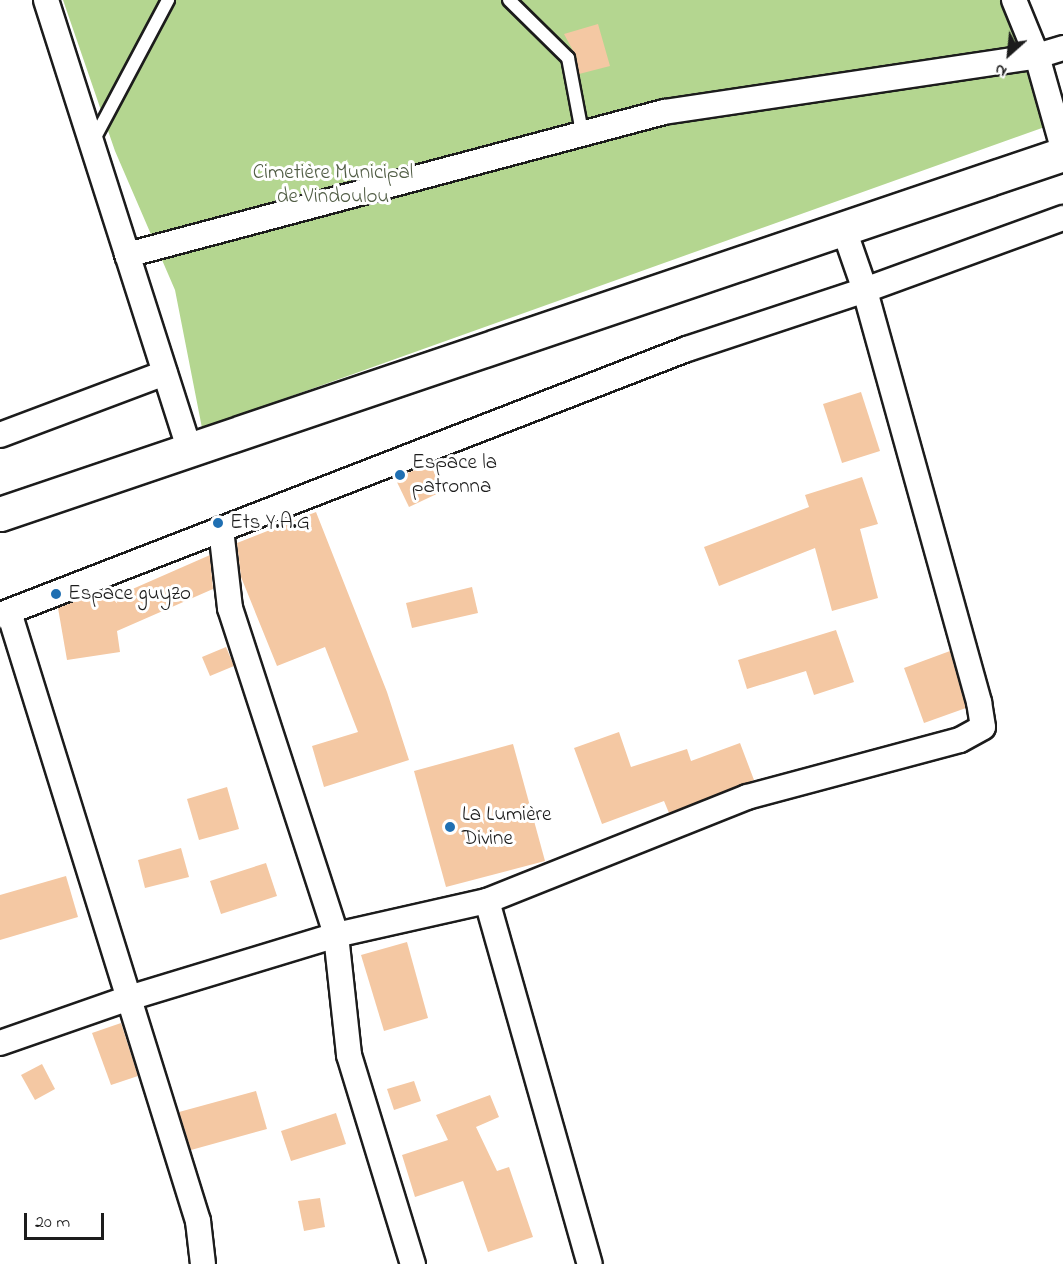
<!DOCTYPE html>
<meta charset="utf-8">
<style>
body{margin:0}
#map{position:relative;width:1063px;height:1264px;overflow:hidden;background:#fff;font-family:"Indie Flower",sans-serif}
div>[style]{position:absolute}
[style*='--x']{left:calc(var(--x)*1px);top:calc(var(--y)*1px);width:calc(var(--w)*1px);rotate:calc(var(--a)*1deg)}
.green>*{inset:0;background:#b4d690}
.building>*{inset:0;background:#f4c8a3}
.roads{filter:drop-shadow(2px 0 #1c1c1c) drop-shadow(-2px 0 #1c1c1c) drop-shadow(0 2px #1c1c1c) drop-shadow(0 -2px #1c1c1c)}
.lane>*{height:12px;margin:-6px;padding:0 6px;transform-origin:6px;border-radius:6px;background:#fff}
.street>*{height:24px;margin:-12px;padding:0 12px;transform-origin:12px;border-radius:12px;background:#fff}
.highway>*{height:33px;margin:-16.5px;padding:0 16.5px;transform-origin:16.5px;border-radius:16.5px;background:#fff}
.dots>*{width:16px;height:16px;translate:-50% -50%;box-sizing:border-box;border:3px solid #fff;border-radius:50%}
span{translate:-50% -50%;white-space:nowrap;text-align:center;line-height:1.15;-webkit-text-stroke:6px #fff;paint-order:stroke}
.park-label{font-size:21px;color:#515d45}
.poi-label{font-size:21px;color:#1c1c1c}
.left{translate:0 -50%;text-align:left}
.north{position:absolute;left:979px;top:24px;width:60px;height:60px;-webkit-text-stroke:4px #fff;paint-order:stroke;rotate:207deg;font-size:16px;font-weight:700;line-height:24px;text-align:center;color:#1c1c1c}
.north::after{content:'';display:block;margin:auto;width:21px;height:27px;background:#1c1c1c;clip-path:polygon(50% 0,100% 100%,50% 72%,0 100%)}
.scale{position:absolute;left:24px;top:1213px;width:80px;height:27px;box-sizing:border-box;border:3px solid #1c1c1c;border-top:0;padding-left:8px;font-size:18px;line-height:21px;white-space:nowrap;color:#1c1c1c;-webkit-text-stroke:4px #fff;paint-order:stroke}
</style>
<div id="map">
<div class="green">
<div style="clip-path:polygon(63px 0,1012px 0,1056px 123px,202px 428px,175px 290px,115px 151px)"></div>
</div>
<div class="building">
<div style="clip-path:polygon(598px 24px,610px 66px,579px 74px,576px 56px,564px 34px)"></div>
<div style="clip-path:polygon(861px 392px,880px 451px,842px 463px,823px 404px)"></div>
<div style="clip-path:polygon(430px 464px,443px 491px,409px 507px,395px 478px)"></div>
<div style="clip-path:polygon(862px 477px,878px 524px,860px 529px,878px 598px,832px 611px,815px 548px,719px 586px,704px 547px,809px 507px,805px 495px)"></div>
<div style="clip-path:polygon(316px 512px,387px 692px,409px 760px,324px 787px,312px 746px,358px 732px,325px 647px,277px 666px,241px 577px,237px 543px)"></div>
<div style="clip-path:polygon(210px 555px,213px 589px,117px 631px,120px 652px,67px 660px,58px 608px,110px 588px,112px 598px)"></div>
<div style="clip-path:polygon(472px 587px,478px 613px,412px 628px,406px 603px)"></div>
<div style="clip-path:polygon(836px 630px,854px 682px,814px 695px,806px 671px,747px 689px,738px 660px)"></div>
<div style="clip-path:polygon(226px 647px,234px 666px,210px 676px,202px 657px)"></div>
<div style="clip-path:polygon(950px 651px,966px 708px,924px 723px,904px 668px)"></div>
<div style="clip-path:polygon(619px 732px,631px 767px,687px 749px,691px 761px,740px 743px,754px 780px,669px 813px,664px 801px,602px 824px,574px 748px)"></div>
<div style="clip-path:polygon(513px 744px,545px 861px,446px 887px,414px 771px)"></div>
<div style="clip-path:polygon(227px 787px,239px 829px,199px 840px,187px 799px)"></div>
<div style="clip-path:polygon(181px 848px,189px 877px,145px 888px,138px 860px)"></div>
<div style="clip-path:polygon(266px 863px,277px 896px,221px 914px,210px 881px)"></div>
<div style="clip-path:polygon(66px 876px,78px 917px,0 940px,0 895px)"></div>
<div style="clip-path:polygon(407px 942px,428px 1018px,384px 1031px,361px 955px)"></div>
<div style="clip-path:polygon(121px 1023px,138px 1076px,111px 1085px,92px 1033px)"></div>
<div style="clip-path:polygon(42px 1064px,55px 1089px,35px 1100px,21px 1075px)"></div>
<div style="clip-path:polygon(414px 1081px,421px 1101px,394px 1110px,387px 1089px)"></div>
<div style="clip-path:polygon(256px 1091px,267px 1129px,191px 1150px,179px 1112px)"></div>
<div style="clip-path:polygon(490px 1095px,499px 1117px,476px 1127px,497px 1171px,509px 1167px,533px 1237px,488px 1252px,463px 1181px,415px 1197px,402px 1155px,448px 1140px,436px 1115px)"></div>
<div style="clip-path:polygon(336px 1113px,346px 1144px,291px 1161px,281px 1131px)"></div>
<div style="clip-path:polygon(320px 1198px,325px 1227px,304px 1231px,298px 1201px)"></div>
</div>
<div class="roads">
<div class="lane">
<div style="--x:509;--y:0;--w:83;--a:44.5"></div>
<div style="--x:568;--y:58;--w:75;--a:79.3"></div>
<div style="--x:92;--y:143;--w:162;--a:-62"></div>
</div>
<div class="street">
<div style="--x:46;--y:0;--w:472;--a:72.3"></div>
<div style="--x:1014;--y:0;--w:61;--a:67.7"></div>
<div style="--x:1037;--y:56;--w:96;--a:74.2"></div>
<div style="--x:127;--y:255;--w:556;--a:-14.91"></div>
<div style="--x:664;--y:112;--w:377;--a:-8.5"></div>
<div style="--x:1037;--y:56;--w:27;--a:-17"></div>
<div style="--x:0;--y:435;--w:176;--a:-20.6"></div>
<div style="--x:221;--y:529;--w:80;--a:83.5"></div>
<div style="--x:230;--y:608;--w:344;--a:72"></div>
<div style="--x:336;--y:935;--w:121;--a:83.8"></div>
<div style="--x:349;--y:1055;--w:219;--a:73"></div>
<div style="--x:9;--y:612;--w:638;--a:72.76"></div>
<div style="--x:198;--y:1221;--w:43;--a:83.4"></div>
<div style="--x:0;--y:615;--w:737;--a:-21.17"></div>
<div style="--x:687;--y:349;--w:188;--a:-18.3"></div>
<div style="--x:865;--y:290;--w:211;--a:-20"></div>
<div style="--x:487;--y:901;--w:377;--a:74.2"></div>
<div style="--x:0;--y:1043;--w:137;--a:-19.2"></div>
<div style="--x:129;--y:998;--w:216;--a:-16.9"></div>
<div style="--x:336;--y:935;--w:155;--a:-12.7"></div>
<div style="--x:487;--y:901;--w:280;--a:-21.8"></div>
<div style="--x:747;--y:797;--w:220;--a:-15"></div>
<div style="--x:960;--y:740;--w:26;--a:-29"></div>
<div style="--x:983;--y:727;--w:25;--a:-99"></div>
<div style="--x:979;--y:702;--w:427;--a:-105.5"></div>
<div style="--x:865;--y:290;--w:67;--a:-109.2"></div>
</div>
<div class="highway">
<div style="--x:0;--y:514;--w:1122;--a:-18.71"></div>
</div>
</div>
<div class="dots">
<div style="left:400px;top:475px;background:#1f6fb2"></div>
<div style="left:218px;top:523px;background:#1f6fb2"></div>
<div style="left:56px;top:594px;background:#1f6fb2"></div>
<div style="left:450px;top:827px;background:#1f6fb2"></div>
</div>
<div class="park-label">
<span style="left:333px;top:185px">Cimetière Municipal<br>de Vindoulou</span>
</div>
<div class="poi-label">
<span class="left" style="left:412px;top:475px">Espace la<br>patronna</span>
<span class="left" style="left:230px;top:523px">Ets Y.A.G</span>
<span class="left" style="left:68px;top:594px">Espace guyzo</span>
<span class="left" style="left:462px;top:827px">La Lumière<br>Divine</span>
</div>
<div class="north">N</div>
<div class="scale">20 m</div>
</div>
